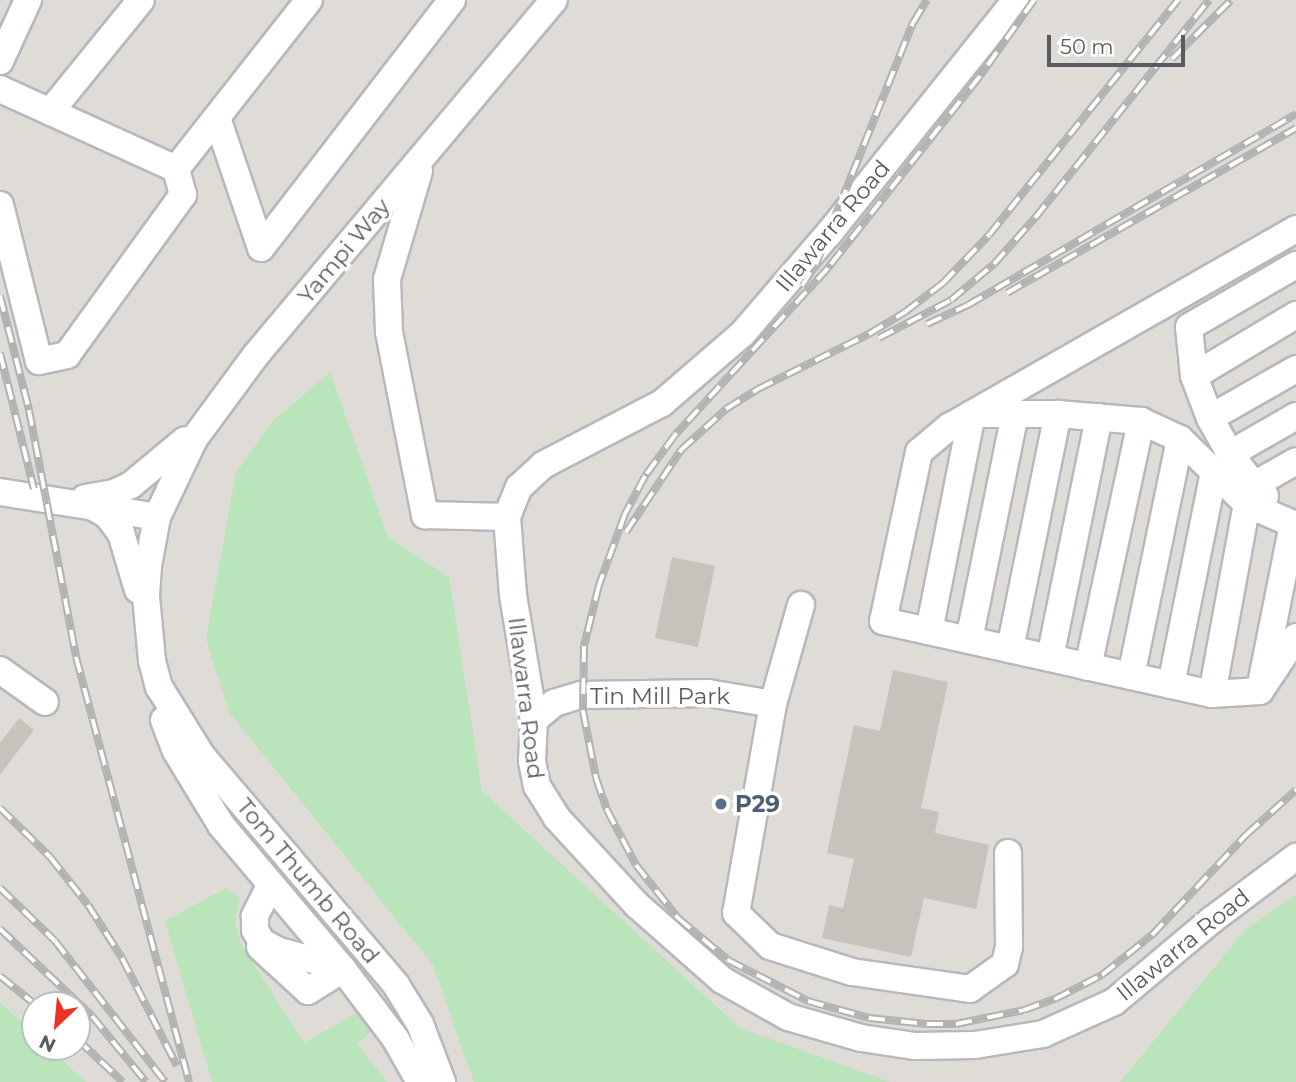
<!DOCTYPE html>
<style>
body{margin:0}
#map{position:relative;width:1296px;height:1082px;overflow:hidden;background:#ece9df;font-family:Montserrat,sans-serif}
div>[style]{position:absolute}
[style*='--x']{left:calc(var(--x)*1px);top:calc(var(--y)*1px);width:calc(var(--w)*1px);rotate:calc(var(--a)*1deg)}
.industrial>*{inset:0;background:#dfdcd7}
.green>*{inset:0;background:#bae5ba}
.building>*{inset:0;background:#c7c3bc}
.roads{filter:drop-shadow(2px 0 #b5b8bd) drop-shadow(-2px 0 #b5b8bd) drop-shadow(0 2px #b5b8bd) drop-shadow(0 -2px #b5b8bd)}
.minor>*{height:26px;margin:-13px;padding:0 13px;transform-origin:13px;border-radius:13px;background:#fff}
.rail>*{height:8px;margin-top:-4px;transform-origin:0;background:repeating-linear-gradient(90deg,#fff 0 16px,#b1b2b2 0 32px);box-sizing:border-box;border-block:2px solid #b1b2b2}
.dots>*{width:19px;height:19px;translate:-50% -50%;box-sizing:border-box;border:4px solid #fff;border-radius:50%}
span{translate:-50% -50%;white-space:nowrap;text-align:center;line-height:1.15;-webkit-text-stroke:7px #fff;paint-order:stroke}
.street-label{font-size:23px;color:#585c61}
.service-label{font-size:23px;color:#4e5e75;font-weight:700}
.left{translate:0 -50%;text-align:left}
.north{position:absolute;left:21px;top:991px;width:70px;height:70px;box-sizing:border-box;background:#fff;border:2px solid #bcbec0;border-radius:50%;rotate:206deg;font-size:19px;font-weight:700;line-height:28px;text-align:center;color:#585c61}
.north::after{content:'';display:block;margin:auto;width:24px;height:32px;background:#ee3123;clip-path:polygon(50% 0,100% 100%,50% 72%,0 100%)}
.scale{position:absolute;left:1047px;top:35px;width:138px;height:32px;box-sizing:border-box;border:4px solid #585c61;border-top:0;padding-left:9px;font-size:21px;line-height:24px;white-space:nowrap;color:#585c61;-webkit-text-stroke:5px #fff;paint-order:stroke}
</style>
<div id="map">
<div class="industrial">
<div style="clip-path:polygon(0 0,1296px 0,1296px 1082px,86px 1082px,48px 1047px,77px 1047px,77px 1005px,35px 1005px,35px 1034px,0 1002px)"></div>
</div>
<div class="green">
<div style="clip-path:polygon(330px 372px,388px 537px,449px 577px,482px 791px,740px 1028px,890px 1082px,474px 1082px,433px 965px,229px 712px,206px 639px,236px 473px,271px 423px)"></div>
<div style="clip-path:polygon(226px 888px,240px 898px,235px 923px,241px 944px,304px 1043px,362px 1010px,376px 1027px,357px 1044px,387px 1082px,212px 1082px,165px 921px)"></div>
<div style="clip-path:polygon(1296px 895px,1296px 1082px,1120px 1082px,1245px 930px)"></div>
<div style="clip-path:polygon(0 1002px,35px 1034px,35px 1047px,48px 1047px,86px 1082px,0 1082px)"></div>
</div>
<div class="building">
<div style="clip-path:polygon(672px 557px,715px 566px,698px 647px,655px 638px)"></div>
<div style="clip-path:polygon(893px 670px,948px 682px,921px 808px,939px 812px,935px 833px,989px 845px,976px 909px,924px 898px,911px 957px,822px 938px,829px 905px,843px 908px,854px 859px,827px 853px,854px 725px,880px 731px)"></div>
<div style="clip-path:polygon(19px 718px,34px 730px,0 775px,0 743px)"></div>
</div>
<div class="roads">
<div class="minor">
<div style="--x:1016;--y:0;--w:299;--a:128.7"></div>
<div style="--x:829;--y:233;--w:133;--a:130.7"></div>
<div style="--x:742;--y:334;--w:106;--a:139.2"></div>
<div style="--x:662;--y:403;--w:134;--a:152.5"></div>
<div style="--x:543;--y:465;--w:33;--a:137"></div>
<div style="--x:519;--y:487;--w:32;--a:112"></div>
<div style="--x:507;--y:517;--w:78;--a:85.6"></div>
<div style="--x:513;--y:595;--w:127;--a:80.5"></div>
<div style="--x:534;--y:720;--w:41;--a:92.8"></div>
<div style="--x:532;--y:761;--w:25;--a:79"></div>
<div style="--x:537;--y:786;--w:38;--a:58"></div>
<div style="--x:557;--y:818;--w:118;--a:47.4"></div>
<div style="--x:637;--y:905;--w:113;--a:41.4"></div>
<div style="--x:722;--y:980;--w:76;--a:29.3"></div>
<div style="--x:788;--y:1017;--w:76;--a:16"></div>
<div style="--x:861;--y:1038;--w:55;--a:8.4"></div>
<div style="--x:915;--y:1046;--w:60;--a:-1"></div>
<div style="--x:975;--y:1045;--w:69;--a:-9.2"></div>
<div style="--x:1043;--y:1034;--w:78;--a:-24.3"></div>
<div style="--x:1114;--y:1002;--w:129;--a:-40"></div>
<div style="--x:1213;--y:919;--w:104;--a:-36.8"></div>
<div style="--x:0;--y:61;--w:67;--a:-65.3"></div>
<div style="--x:0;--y:89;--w:193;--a:24.4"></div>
<div style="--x:50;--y:112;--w:144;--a:-50.9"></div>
<div style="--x:217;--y:118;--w:137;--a:71.3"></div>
<div style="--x:261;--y:248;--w:313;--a:-52.4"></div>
<div style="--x:176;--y:169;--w:215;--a:-51.8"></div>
<div style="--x:419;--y:171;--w:113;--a:106.5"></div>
<div style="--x:387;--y:279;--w:53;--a:87.8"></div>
<div style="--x:389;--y:332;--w:187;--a:78.9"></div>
<div style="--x:425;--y:515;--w:82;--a:1.4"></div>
<div style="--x:0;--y:205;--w:161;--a:76"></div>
<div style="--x:39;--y:361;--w:29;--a:-12"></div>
<div style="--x:67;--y:355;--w:198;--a:-54.1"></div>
<div style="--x:183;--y:195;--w:27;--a:-105"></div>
<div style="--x:1296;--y:229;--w:398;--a:150.3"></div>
<div style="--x:950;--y:426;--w:40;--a:140"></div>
<div style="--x:919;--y:452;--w:173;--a:102"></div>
<div style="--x:883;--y:621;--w:337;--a:12.5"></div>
<div style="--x:1212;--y:694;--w:48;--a:-3.6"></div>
<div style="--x:1260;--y:691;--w:65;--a:-56.3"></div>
<div style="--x:1194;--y:376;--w:49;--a:-95.8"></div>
<div style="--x:1189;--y:327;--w:124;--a:-30.1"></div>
<div style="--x:1210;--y:418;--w:45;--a:-110.9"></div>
<div style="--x:1194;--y:376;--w:119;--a:-30.9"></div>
<div style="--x:1230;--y:454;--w:41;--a:-119.1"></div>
<div style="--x:1210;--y:418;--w:99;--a:-29.7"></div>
<div style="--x:1254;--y:485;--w:39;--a:-128"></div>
<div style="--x:1230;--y:454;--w:76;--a:-29.9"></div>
<div style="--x:0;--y:492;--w:159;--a:9"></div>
<div style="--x:157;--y:517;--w:50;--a:100.4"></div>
<div style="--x:148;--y:566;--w:30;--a:94"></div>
<div style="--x:146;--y:596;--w:65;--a:84.7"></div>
<div style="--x:152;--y:661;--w:27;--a:75"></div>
<div style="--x:159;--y:687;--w:81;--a:58.1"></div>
<div style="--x:202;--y:756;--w:300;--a:49.7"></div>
<div style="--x:396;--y:985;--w:46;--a:58.4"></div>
<div style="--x:420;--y:1024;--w:62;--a:69.2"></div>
<div style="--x:1265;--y:496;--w:16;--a:-135"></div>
<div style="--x:1254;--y:485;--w:48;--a:-29.7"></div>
<div style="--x:85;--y:498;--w:29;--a:-10"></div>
<div style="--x:114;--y:493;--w:19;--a:-25"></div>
<div style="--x:131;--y:485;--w:70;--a:-39.8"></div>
<div style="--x:91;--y:506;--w:18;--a:29"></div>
<div style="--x:107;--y:515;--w:23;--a:52"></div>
<div style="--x:121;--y:533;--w:59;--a:73.4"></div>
<div style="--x:157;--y:517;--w:86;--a:-64.6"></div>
<div style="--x:194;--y:439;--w:104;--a:-53.6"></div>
<div style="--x:256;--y:355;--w:463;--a:-50"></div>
<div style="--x:929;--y:631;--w:221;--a:-78.8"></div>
<div style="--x:972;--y:414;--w:86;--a:0"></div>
<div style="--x:1058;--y:414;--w:83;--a:4.8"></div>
<div style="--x:1141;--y:421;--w:43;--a:24.8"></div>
<div style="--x:1180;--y:439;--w:93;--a:44.1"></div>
<div style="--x:1247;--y:504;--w:50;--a:23.5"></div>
<div style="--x:1293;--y:524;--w:158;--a:101.3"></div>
<div style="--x:969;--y:640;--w:231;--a:-78.5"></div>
<div style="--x:1010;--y:649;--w:240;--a:-78.5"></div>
<div style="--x:1050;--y:658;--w:246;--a:-78.5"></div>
<div style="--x:1088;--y:667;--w:252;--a:-77.8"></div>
<div style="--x:0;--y:670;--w:55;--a:35.4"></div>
<div style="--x:1131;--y:676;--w:242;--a:-78.3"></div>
<div style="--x:1171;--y:685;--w:218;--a:-78.6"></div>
<div style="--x:1212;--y:694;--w:193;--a:-79.6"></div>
<div style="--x:773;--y:704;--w:212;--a:100"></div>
<div style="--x:736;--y:913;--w:47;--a:44.1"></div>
<div style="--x:770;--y:946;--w:86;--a:17.6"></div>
<div style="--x:852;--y:972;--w:119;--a:8.2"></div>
<div style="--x:970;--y:989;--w:43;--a:-35.5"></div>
<div style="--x:1005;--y:964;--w:17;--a:-77"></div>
<div style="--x:1009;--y:947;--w:94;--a:-90.6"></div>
<div style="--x:164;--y:720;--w:33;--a:69"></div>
<div style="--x:176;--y:751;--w:87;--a:58.7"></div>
<div style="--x:221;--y:825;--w:187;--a:49.8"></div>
<div style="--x:342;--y:968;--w:88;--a:52.9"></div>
<div style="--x:395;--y:1038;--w:51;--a:60.4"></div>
<div style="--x:534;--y:720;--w:26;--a:-40"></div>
<div style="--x:554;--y:703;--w:28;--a:-17"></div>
<div style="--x:581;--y:695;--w:127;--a:-0.9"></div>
<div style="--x:708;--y:693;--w:66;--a:9.6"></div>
<div style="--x:773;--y:704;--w:103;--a:-74.2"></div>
<div style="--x:270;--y:886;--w:34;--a:117"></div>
<div style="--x:255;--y:916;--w:14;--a:90"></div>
<div style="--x:255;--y:930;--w:14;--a:60"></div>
<div style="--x:262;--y:942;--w:19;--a:28"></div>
<div style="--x:279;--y:951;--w:63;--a:14.7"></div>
<div style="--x:260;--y:947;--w:65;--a:42.5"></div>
<div style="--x:308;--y:991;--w:41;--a:-32.2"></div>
</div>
</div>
<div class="rail">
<div style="--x:1034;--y:0;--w:93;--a:125.4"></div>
<div style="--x:980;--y:76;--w:245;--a:128.4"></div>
<div style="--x:828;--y:268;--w:226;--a:132.5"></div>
<div style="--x:675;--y:435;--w:51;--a:126.2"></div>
<div style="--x:645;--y:476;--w:43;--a:117.8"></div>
<div style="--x:625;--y:514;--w:76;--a:110.1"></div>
<div style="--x:599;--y:585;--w:63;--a:103.8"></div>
<div style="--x:584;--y:646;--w:65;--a:90.9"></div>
<div style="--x:583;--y:711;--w:68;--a:79"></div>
<div style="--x:596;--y:778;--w:34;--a:71"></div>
<div style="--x:607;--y:810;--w:62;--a:62.2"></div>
<div style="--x:636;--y:865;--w:68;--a:51.6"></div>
<div style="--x:678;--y:918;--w:65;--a:40"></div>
<div style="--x:728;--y:960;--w:90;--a:27.1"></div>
<div style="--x:808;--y:1001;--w:63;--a:15.6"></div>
<div style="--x:869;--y:1018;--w:58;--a:5.9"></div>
<div style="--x:927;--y:1024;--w:29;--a:0"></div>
<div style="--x:956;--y:1024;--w:69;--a:-11.6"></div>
<div style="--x:1024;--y:1010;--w:33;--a:-20"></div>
<div style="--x:1055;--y:999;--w:53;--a:-27.1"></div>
<div style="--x:1102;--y:975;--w:64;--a:-38.7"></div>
<div style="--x:1152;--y:935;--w:139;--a:-46.8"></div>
<div style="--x:1247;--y:834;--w:66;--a:-41.9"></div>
<div style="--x:1172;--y:59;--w:83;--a:-45"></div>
<div style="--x:802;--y:286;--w:26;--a:-58"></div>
<div style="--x:816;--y:264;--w:260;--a:-68.1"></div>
<div style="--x:913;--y:23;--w:27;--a:-59"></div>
<div style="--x:1007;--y:293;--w:333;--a:-29.7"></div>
<div style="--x:0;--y:296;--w:118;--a:75.7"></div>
<div style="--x:29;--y:410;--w:251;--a:79.2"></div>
<div style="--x:76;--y:657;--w:440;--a:75.1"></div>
<div style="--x:927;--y:324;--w:45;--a:-24.9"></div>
<div style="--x:968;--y:305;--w:380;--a:-30.2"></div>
<div style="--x:879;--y:338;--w:81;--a:-27.8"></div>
<div style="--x:951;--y:300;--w:56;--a:-39.9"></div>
<div style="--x:994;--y:264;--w:62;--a:-48.3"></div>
<div style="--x:1035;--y:218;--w:279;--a:-51.4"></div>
<div style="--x:0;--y:353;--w:140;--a:76"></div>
<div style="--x:626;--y:532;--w:99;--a:-56.1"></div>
<div style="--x:681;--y:450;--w:61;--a:-42.3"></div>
<div style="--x:726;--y:409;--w:38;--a:-32"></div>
<div style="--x:758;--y:389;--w:124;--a:-26.4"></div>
<div style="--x:869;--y:334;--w:42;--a:-31.4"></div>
<div style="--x:905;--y:312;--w:48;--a:-37.3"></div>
<div style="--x:943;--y:283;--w:66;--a:-46.2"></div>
<div style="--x:989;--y:235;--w:302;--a:-51.2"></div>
<div style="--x:0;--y:808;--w:70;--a:44.4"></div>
<div style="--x:50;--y:857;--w:61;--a:51.6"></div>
<div style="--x:88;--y:905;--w:63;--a:57.3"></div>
<div style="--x:122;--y:958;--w:121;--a:63"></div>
<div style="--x:0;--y:888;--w:76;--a:43.9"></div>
<div style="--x:55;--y:941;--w:179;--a:52"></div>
<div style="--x:0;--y:929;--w:127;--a:43.4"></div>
<div style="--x:92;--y:1016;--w:85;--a:50.7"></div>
<div style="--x:0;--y:976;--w:46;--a:38.9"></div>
<div style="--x:77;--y:1039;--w:63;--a:43.1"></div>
</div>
<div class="dots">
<div style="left:721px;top:804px;background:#5c6f8a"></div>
</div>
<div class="street-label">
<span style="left:833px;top:226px;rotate:-50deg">Illawarra Road</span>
<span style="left:344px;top:251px;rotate:-50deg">Yampi Way</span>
<span style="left:660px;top:696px">Tin Mill Park</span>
<span style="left:526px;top:698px;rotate:83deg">Illawarra Road</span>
<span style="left:308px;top:881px;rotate:50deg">Tom Thumb Road</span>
<span style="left:1183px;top:945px;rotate:-39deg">Illawarra Road</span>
</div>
<div class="service-label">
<span class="left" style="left:735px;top:804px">P29</span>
</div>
<div class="north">N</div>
<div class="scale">50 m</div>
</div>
